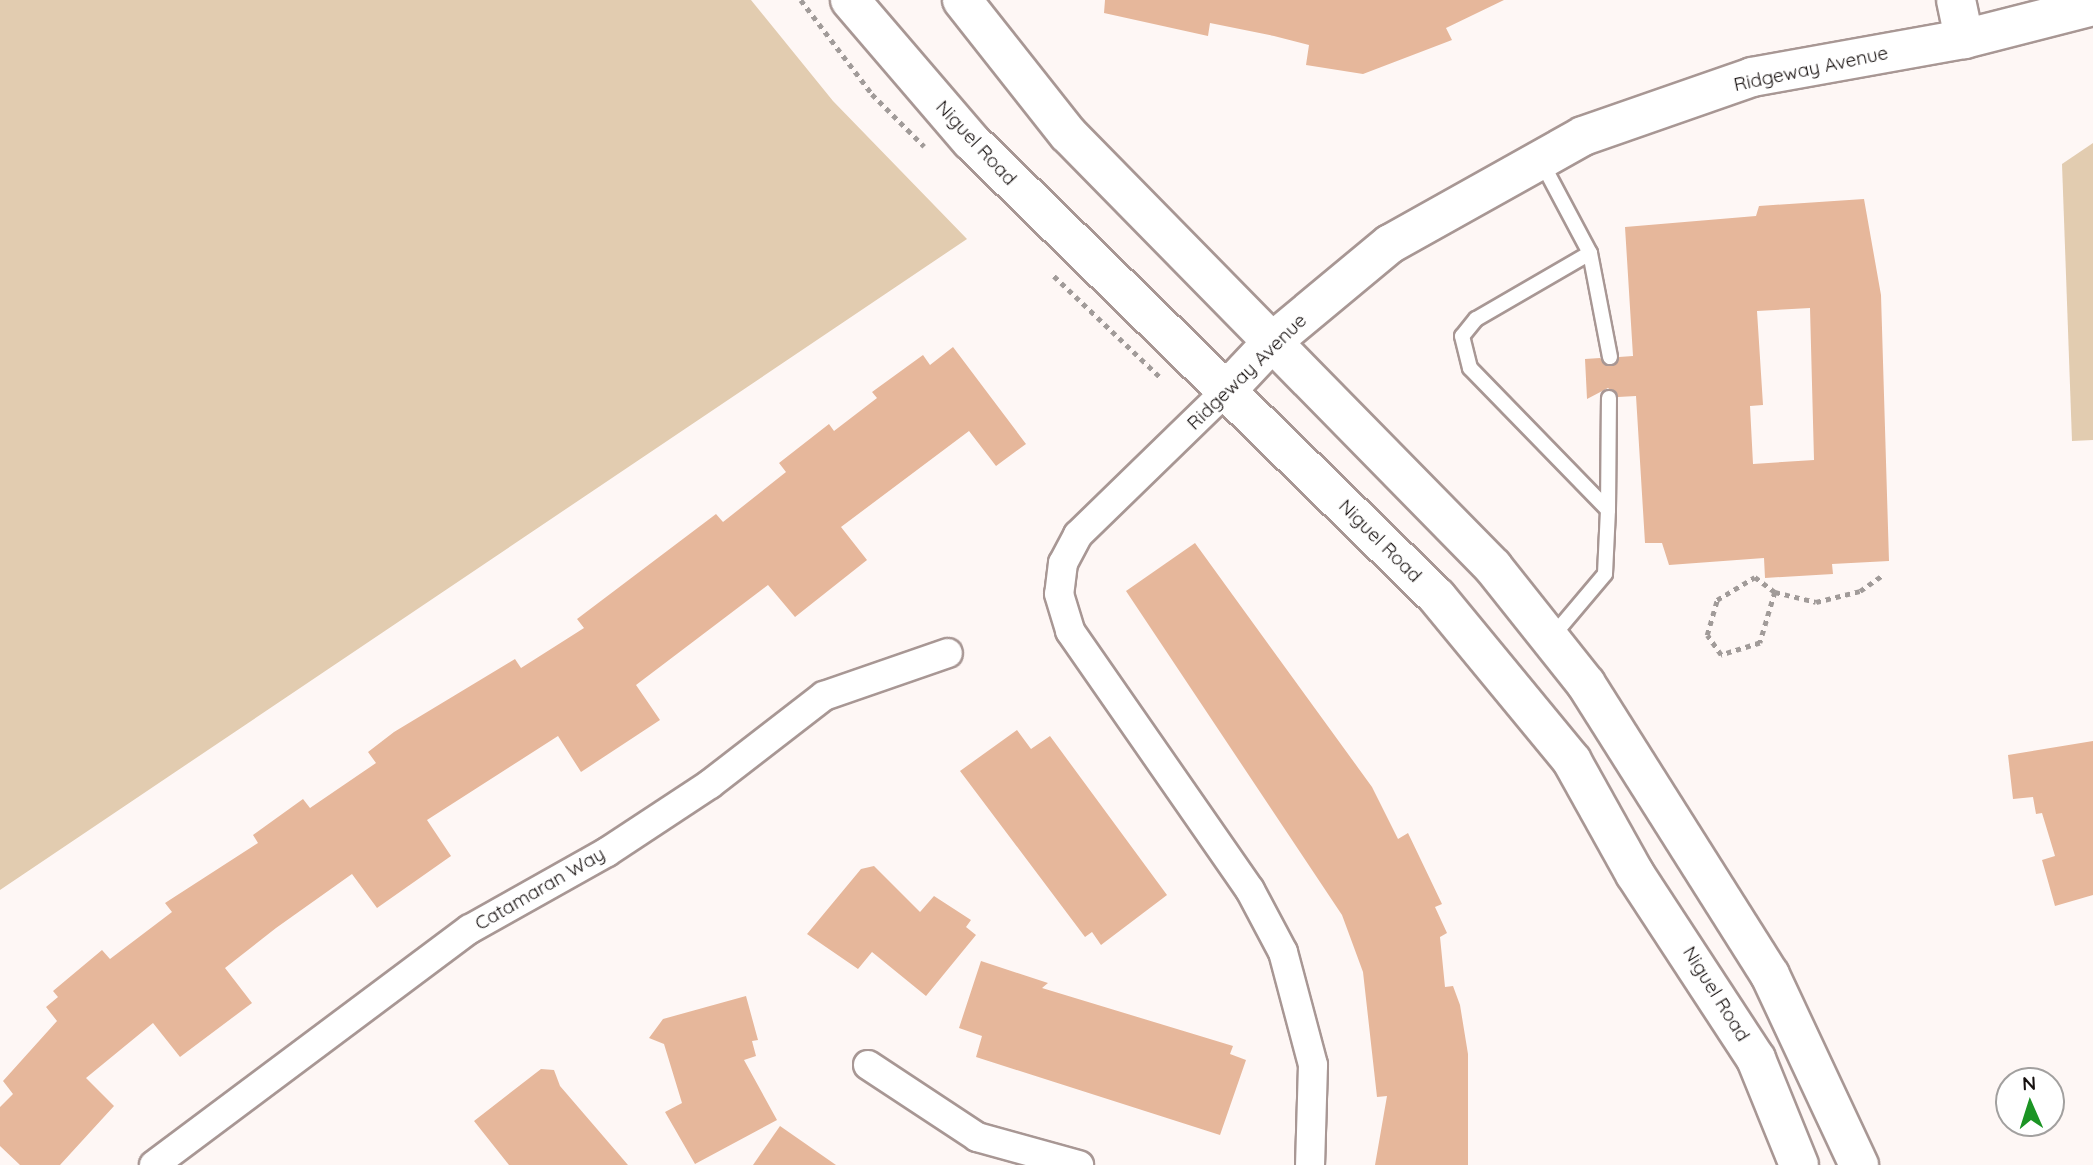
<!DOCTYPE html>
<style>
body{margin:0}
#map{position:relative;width:2093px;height:1165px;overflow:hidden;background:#fef7f5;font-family:Quicksand,sans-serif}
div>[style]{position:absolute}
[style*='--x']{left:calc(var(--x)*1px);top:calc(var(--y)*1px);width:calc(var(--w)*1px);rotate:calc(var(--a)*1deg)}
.green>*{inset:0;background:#e2ccb0}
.building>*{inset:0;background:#e6b79b}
.path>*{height:4.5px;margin-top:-2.25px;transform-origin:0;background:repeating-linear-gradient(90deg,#a19b99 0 5px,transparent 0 10px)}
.roads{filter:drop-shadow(2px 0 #a89794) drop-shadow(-2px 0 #a89794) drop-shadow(0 2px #a89794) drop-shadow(0 -2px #a89794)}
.lane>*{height:14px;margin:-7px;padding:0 7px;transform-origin:7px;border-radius:7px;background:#fff}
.street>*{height:28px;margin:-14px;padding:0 14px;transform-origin:14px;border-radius:14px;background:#fff}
.secondary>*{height:38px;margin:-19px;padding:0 19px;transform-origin:19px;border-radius:19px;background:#fff}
span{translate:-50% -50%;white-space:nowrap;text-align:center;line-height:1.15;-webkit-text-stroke:5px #fff;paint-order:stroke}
.street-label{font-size:19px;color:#171110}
.north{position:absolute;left:1995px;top:1067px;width:70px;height:70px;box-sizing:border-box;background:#fff;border:2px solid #a2a09f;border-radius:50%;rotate:357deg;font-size:19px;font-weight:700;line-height:28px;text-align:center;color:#171110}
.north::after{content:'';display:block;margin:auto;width:24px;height:32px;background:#1b9424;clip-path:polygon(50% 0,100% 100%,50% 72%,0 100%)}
</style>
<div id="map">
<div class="green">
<div style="clip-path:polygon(0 0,751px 0,833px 101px,967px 239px,0 890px)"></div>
<div style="clip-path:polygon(2093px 143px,2093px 440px,2072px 441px,2062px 164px)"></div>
</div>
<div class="building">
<div style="clip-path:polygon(1105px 0,1504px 0,1446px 28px,1452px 40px,1363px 74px,1306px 65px,1309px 45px,1274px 36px,1210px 23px,1208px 36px,1104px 13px)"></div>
<div style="clip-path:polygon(evenodd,1864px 199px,1881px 295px,1889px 561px,1832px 564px,1833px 574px,1765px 578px,1764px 558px,1669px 565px,1662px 543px,1645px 543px,1636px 396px,1618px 397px,1608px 388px,1587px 399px,1585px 359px,1600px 358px,1611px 366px,1619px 357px,1633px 356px,1625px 227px,1756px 216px,1759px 206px,1864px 199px,1810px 308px,1814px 460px,1753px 464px,1750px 406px,1763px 405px,1757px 311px,1810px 308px)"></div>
<div style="clip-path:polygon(953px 347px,1026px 444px,996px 466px,969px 431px,841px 527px,867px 560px,795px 617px,768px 585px,636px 685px,660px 720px,581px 772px,558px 736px,427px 820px,451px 856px,377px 908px,352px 874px,276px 928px,225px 968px,252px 1003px,180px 1057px,153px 1023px,86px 1078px,114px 1106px,60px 1165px,20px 1165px,0 1146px,0 1107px,13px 1094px,3px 1081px,57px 1021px,46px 1007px,58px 997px,53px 991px,102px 950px,110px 959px,172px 912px,165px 903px,258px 843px,253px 835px,303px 799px,310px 808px,376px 763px,368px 752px,394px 732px,515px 659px,521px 668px,584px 628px,577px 619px,716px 514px,723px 522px,786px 472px,779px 463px,829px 424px,834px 431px,877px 398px,872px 392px,923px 355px,930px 365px)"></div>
<div style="clip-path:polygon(1195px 543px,1372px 787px,1398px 839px,1408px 833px,1442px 904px,1435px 907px,1447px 933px,1440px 937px,1445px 987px,1453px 986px,1460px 1005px,1468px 1054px,1468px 1165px,1375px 1165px,1387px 1096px,1377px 1097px,1363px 972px,1342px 915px,1126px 591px)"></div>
<div style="clip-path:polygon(1017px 730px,1031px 749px,1050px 736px,1167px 895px,1101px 945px,1092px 932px,1085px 937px,960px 771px)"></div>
<div style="clip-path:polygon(2093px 741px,2093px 895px,2055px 906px,2042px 860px,2055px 856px,2042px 813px,2036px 814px,2033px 797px,2013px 799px,2008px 755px)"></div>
<div style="clip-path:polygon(874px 866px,920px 912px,934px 896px,971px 920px,966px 927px,976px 935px,926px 996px,872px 952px,858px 969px,807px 934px,861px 869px)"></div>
<div style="clip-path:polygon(981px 961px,1048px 983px,1042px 988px,1233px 1046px,1230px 1054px,1246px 1060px,1220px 1135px,976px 1057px,982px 1036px,959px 1028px)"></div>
<div style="clip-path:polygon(746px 996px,758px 1040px,752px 1041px,756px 1056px,744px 1060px,777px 1120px,695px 1164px,665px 1112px,682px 1103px,664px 1044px,649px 1038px,663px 1019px)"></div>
<div style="clip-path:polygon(541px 1069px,554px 1070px,560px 1086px,628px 1165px,509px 1165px,474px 1121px)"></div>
<div style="clip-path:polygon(780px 1126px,836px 1165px,753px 1165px)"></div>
</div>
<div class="path">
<div style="--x:801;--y:0;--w:118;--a:52.9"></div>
<div style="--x:872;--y:94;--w:74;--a:45"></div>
<div style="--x:1054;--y:276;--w:148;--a:43.6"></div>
<div style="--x:1755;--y:577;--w:25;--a:37"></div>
<div style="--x:1775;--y:592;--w:53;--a:106.4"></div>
<div style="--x:1760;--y:643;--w:41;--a:162.9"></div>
<div style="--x:1721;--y:655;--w:24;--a:-125"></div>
<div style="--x:1707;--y:635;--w:36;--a:-74"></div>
<div style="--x:1717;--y:600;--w:44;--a:-31.2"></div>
<div style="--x:1775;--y:592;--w:42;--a:13.7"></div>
<div style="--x:1816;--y:602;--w:45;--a:-14"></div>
<div style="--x:1860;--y:591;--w:29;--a:-35"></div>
</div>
<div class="roads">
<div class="lane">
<div style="--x:1541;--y:161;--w:104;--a:62"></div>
<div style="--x:1590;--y:253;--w:132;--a:149.9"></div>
<div style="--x:1476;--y:319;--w:22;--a:129"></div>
<div style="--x:1462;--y:336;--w:33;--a:76"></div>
<div style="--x:1470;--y:368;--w:198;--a:45.8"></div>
<div style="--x:1608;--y:510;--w:64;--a:92.7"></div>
<div style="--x:1605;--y:574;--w:84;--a:130.2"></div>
<div style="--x:1590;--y:253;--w:106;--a:79.1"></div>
<div style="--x:1608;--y:510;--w:112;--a:-89.5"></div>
</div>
<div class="street">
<div style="--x:1227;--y:390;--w:208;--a:135.8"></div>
<div style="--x:1078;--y:535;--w:32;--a:118"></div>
<div style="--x:1063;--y:563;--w:31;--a:97"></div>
<div style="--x:1059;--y:594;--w:39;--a:73"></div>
<div style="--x:1070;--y:631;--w:315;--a:55.2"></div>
<div style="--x:1250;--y:890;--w:70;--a:62"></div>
<div style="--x:1283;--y:952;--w:117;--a:75.1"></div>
<div style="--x:1313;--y:1065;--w:100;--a:91.7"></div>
<div style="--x:868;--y:1065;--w:131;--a:33.4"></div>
<div style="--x:977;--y:1137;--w:106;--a:15.4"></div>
<div style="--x:154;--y:1165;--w:394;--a:-36.8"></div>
<div style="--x:470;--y:929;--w:157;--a:-29.3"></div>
<div style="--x:607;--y:852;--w:123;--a:-33.4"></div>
<div style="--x:710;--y:784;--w:144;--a:-37.7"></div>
<div style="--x:824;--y:696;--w:131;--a:-19.1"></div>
</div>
<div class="secondary">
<div style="--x:850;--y:0;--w:186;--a:49.4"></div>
<div style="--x:971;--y:141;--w:652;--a:44.38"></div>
<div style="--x:1437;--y:597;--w:212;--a:50.5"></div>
<div style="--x:1572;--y:761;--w:129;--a:60.9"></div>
<div style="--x:1635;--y:874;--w:221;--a:56.8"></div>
<div style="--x:1756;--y:1059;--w:114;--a:67.9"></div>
<div style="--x:962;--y:0;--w:171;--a:51.7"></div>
<div style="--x:1068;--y:134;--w:607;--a:45.53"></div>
<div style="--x:1493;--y:567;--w:149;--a:51.5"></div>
<div style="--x:1586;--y:684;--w:344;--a:57.7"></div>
<div style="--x:1770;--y:975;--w:210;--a:64.9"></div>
<div style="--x:1956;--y:0;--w:40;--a:78"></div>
<div style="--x:1227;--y:390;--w:67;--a:-46.8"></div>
<div style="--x:1273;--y:341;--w:152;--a:-39.7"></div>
<div style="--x:1390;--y:244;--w:221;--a:-29.2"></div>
<div style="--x:1583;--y:136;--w:179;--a:-19.2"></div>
<div style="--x:1752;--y:77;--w:215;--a:-10.2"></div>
<div style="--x:1964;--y:39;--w:133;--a:-14.3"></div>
</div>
</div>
<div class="street-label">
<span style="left:1811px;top:69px;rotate:-12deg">Ridgeway Avenue</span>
<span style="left:976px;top:143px;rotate:47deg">Niguel Road</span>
<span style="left:1247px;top:372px;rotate:-44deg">Ridgeway Avenue</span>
<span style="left:1380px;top:541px;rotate:45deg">Niguel Road</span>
<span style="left:540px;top:889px;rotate:-30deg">Catamaran Way</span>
<span style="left:1716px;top:994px;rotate:58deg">Niguel Road</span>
</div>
<div class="north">N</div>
</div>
